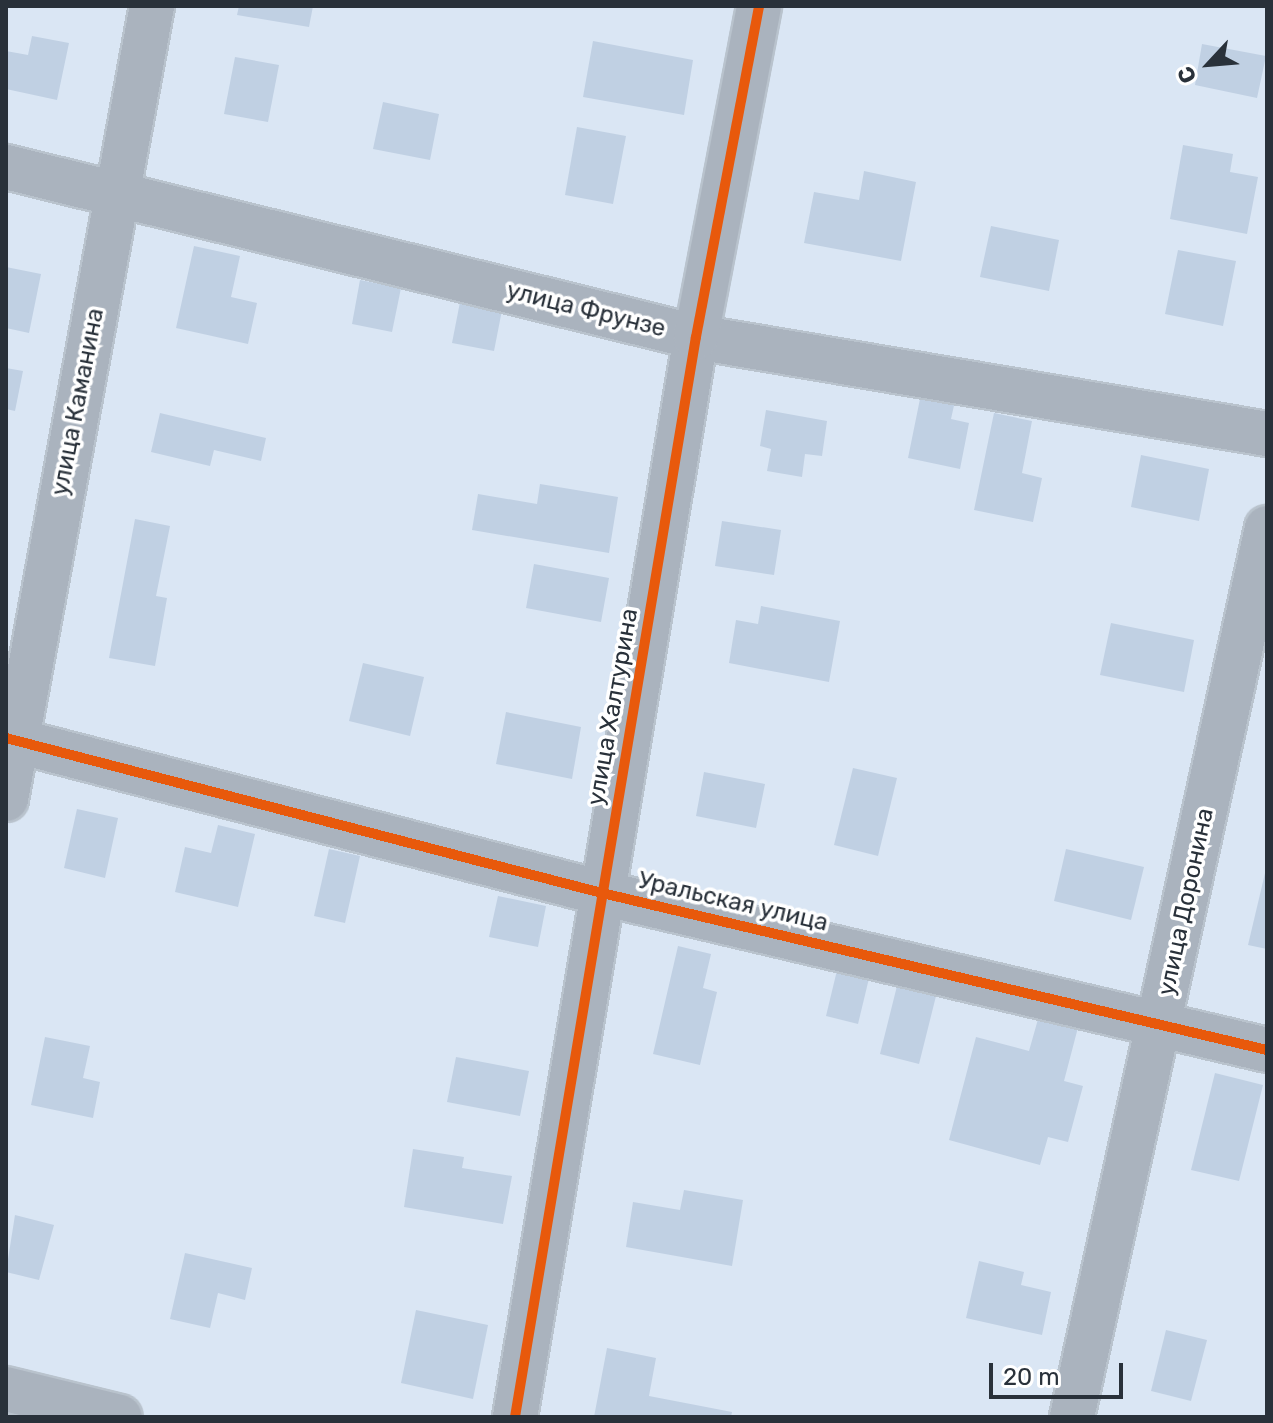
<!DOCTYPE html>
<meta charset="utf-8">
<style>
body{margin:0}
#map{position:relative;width:1273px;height:1423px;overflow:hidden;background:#dae6f4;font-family:Rubik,sans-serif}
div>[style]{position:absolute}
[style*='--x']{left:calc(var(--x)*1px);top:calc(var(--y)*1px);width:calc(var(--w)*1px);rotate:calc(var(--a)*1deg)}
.building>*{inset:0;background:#c0d0e3}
.roads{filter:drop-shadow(2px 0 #b9c3cd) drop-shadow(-2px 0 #b9c3cd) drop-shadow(0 2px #b9c3cd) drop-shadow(0 -2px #b9c3cd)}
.minor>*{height:44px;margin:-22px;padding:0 22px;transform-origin:22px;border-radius:22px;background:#aab3be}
.cycleway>*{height:10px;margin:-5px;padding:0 5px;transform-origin:5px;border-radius:5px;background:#e8590c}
span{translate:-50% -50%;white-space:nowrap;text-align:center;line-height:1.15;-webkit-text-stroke:7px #fff;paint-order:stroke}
.street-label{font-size:24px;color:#29313a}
.frame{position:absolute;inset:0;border:8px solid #29313a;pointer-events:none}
.north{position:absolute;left:1169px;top:24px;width:80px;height:80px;-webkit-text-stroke:6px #fff;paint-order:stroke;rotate:244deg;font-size:22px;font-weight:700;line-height:32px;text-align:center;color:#29313a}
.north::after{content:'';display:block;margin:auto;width:28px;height:36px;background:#29313a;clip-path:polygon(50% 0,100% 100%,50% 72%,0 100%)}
.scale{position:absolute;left:989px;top:1363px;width:134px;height:36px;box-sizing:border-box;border:4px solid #29313a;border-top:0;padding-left:10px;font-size:24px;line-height:28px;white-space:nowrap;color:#29313a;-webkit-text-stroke:6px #fff;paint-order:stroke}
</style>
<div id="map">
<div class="building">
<div style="clip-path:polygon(239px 6px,313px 6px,309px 27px,237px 15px)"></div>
<div style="clip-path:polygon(32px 36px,69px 43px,57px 100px,6px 89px,6px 51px,28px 55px)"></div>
<div style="clip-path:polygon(593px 41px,693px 60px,684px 115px,583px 97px)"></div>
<div style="clip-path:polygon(1202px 44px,1266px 56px,1257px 98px,1195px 85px)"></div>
<div style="clip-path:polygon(235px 57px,279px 65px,268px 122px,224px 114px)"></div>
<div style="clip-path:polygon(383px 102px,439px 114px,430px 160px,373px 149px)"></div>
<div style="clip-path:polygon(577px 127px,626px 136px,613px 204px,565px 195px)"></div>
<div style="clip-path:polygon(1183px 145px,1233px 154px,1230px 172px,1258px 177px,1247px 234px,1170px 219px)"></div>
<div style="clip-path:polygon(864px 171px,916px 182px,901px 261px,804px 243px,814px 192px,859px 200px)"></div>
<div style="clip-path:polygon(991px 226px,1059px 240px,1049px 291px,980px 277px)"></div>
<div style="clip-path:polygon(194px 246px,240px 256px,231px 297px,257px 303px,248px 344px,176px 328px)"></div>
<div style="clip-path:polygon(1178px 250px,1236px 261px,1223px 326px,1165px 314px)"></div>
<div style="clip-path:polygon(6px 267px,41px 274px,29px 333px,6px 328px)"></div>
<div style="clip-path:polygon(360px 280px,401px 288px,392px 332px,352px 324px)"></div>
<div style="clip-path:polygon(461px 297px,503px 305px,494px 351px,452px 343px)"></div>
<div style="clip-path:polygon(6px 368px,23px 371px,15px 411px,6px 409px)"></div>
<div style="clip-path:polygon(921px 394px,955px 401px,951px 419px,969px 423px,960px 469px,908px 458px)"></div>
<div style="clip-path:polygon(766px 410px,827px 421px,822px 456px,805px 454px,802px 477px,767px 471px,771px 449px,760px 446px)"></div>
<div style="clip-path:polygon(160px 413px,266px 438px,261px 461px,214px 450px,210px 466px,151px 452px)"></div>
<div style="clip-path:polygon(994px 413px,1032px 421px,1022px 473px,1042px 478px,1033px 522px,974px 510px)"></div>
<div style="clip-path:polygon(1141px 455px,1209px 469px,1199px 521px,1131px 507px)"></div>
<div style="clip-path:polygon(540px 484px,618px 497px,609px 553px,472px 530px,478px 494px,537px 504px)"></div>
<div style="clip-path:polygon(135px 519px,170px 526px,156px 596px,167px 598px,155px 666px,109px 658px)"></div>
<div style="clip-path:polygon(722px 521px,781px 530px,774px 575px,715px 566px)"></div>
<div style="clip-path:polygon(534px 564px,609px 578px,601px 622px,526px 608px)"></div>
<div style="clip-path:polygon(761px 606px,840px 621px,829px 682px,729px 663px,736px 620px,758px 624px)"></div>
<div style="clip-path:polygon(1111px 623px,1194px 640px,1184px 692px,1100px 675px)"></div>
<div style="clip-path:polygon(363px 663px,424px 677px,410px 736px,349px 721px)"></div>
<div style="clip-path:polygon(506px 712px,581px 727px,572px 779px,496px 764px)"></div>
<div style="clip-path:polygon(853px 768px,897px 778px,878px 856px,834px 845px)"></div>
<div style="clip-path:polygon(704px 772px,765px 784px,756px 828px,696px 816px)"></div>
<div style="clip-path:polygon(77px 809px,118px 818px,105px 878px,64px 868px)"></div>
<div style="clip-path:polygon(218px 825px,255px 834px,238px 907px,175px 892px,185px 847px,211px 853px)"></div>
<div style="clip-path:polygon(329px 849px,360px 856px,345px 923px,314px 916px)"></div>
<div style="clip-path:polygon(1066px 849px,1144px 867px,1131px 920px,1054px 901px)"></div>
<div style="clip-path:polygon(1266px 869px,1267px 869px,1267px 949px,1248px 945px)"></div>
<div style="clip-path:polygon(498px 896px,546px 906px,538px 947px,489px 937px)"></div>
<div style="clip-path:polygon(678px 946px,711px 954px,703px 988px,717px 992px,700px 1065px,653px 1054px)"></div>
<div style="clip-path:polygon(839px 962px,871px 970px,858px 1024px,826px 1016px)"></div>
<div style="clip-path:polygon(897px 986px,936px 996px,919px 1064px,880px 1054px)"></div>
<div style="clip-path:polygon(1042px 1005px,1081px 1016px,1064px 1081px,1083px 1086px,1068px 1142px,1048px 1137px,1040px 1165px,949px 1140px,976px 1037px,1029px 1051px)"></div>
<div style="clip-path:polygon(45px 1037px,90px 1046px,83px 1078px,100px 1082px,93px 1118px,31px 1105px)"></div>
<div style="clip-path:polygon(456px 1057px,529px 1071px,520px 1116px,447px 1102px)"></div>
<div style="clip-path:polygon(1215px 1073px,1263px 1085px,1239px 1181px,1191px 1170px)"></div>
<div style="clip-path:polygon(413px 1149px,464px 1157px,462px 1168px,512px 1176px,503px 1224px,404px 1207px)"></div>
<div style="clip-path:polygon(684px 1190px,743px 1200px,732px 1266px,626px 1247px,633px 1202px,680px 1210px)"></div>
<div style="clip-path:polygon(15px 1215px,54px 1225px,39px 1280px,6px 1272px)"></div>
<div style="clip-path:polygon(185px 1253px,252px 1268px,245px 1300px,218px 1293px,210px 1328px,170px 1319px)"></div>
<div style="clip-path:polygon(979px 1261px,1024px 1272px,1021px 1285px,1051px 1292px,1042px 1335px,966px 1318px)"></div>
<div style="clip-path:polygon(416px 1310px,488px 1325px,473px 1399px,401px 1383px)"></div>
<div style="clip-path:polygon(1166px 1330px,1207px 1340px,1191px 1401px,1151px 1391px)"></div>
<div style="clip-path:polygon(607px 1348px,656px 1358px,649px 1396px,732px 1412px,731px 1417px,594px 1417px)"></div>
</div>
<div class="roads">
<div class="minor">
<div style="--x:6;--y:167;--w:711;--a:13.84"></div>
<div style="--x:696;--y:337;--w:579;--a:9.64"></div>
<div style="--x:6;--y:738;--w:616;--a:14.58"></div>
<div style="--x:602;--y:893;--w:683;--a:13.28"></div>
<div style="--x:6;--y:799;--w:806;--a:-79.57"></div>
<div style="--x:6;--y:1389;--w:117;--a:13.8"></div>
<div style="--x:515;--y:1417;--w:1095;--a:-80.49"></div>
<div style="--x:696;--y:337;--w:337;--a:-79.2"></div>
<div style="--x:1072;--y:1417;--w:910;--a:-77.63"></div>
</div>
</div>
<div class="cycleway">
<div style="--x:6;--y:738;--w:616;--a:14.58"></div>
<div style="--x:602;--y:893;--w:683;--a:13.28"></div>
<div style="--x:515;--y:1417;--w:1095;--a:-80.49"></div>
<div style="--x:696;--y:337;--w:337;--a:-79.2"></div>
</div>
<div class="street-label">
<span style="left:586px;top:310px;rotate:14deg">улица Фрунзе</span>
<span style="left:78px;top:402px;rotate:-79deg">улица Каманина</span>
<span style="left:613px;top:707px;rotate:-80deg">улица Халтурина</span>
<span style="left:733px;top:902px;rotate:13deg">Уральская улица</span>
<span style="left:1186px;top:902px;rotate:-78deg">улица Доронина</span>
</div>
<div class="frame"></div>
<div class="north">С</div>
<div class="scale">20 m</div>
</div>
